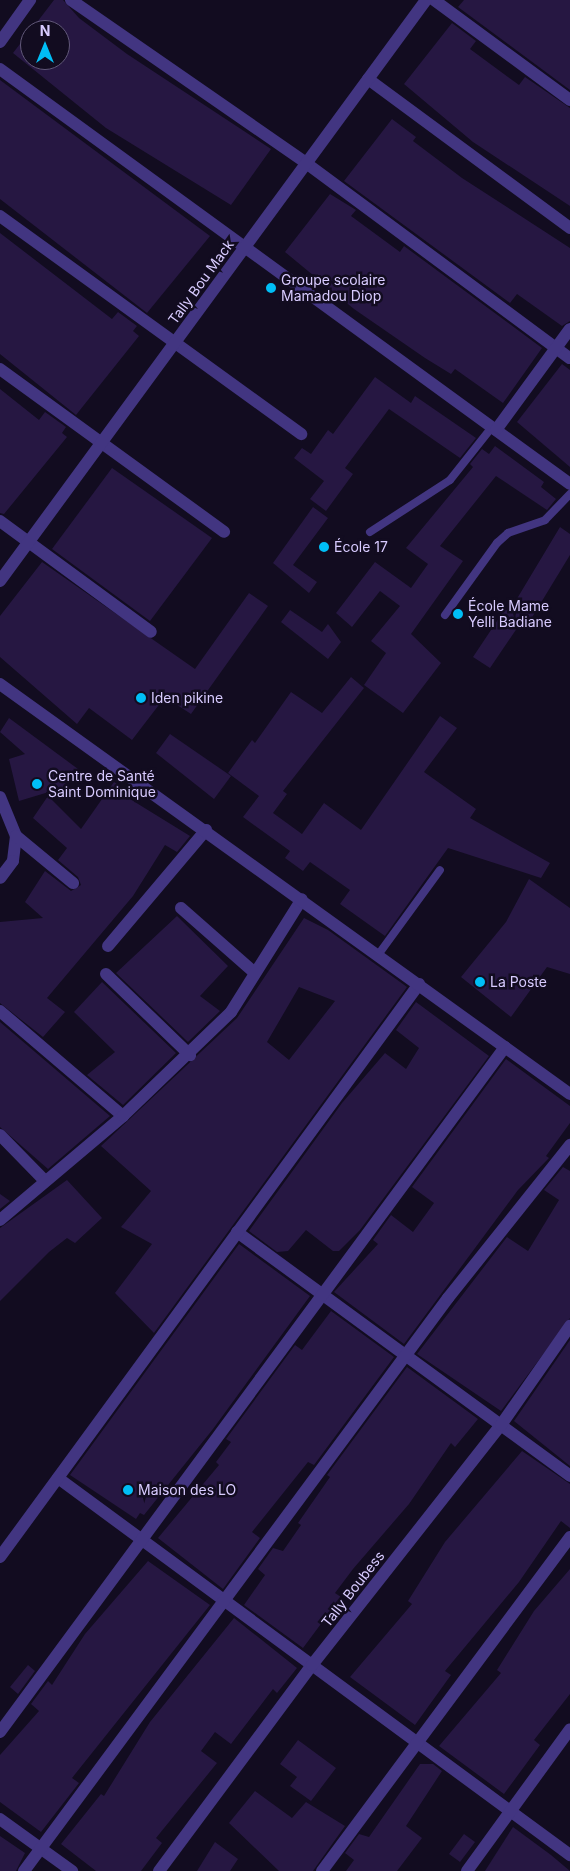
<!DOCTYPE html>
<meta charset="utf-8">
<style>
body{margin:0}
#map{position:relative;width:570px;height:1871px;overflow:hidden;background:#120c20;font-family:Inter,sans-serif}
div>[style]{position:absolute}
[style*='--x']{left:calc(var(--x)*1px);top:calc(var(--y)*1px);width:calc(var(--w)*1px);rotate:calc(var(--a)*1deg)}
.building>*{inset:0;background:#261742}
.service>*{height:8px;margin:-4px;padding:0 4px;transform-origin:4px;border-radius:4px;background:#423581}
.minor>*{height:12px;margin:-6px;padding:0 6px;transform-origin:6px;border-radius:6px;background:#423581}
.tertiary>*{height:12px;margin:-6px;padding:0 6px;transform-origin:6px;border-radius:6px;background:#423581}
.dots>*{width:14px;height:14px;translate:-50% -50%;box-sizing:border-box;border:2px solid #120c20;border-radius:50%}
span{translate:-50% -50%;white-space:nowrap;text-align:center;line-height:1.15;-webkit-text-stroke:5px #120c20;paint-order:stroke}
.poi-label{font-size:14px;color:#d8cbff}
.left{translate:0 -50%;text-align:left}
.street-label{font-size:14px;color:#d8cbff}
.north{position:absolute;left:20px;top:20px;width:50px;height:50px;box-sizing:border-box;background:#120c20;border:1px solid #615879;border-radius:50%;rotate:0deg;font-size:14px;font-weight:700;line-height:20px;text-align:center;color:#d8cbff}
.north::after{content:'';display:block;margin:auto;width:18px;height:22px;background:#00bef6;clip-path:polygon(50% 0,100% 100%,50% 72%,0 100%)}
</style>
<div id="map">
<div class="building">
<div style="clip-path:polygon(54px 0,63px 0,79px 18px,127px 54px,271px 149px,231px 205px,106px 128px,13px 53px,30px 31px,30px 60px,60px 60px,60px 30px,31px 30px)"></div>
<div style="clip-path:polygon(464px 0,570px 0,570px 90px,458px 7px)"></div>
<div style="clip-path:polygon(452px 23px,476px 41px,470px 49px,519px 85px,525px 77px,570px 108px,570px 206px,473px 142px,404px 84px)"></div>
<div style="clip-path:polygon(0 80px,210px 236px,147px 313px,0 199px)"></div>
<div style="clip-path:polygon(392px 119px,416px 137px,413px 141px,462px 178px,570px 248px,570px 321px,562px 326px,517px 294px,510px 303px,344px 181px)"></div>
<div style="clip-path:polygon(330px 194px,356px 210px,351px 216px,400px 252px,404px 246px,542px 348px,503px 403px,455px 369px,451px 374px,425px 358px,354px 309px,285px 252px)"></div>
<div style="clip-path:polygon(0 233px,112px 319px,118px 312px,137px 326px,133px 331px,139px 336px,76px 415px,0 354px)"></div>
<div style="clip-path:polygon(562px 364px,570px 370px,570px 467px,517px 422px)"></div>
<div style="clip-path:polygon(375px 377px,411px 403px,415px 396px,476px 438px,460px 458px,389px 409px,345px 468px,353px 474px,326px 511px,310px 499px,324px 481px,294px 458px,302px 448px,311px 454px,328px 430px,333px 434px)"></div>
<div style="clip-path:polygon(0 389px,39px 420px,45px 412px,66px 427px,62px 433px,67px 437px,4px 514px,0 513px)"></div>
<div style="clip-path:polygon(495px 446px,544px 482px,541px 487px,556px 499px,547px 510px,496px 476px,440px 546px,463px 561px,411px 634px,441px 663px,403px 713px,364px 685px,386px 653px,371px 641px,400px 606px,380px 591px,352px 627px,336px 613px,375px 562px,411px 588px,428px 564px,406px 548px,473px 467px,470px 464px,482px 449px,489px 454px)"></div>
<div style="clip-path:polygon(112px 468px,212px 538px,150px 621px,52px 549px)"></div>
<div style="clip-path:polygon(313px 507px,328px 518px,293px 565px,317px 582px,309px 593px,273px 563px)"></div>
<div style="clip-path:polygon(560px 527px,570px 534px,570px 555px,531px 619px,526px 615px,490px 668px,473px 657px,505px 609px,509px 612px)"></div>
<div style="clip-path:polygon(42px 562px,195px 669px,249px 593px,268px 606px,191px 714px,165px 697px,132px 740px,89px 708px,77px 724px,0 657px,0 616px)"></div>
<div style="clip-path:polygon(290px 610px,322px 632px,328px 624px,341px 642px,328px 659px,281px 622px)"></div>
<div style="clip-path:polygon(351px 677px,364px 688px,283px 791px,287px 794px,273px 813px,302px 834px,324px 803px,361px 830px,440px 716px,457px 728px,424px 772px,476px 809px,470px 818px,550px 863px,541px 878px,448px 848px,385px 936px,340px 904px,350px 890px,310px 862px,303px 871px,285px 858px,290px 851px,243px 817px,259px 796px,228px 773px,252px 740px,255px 743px,291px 692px,322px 713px)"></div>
<div style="clip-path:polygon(9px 718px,78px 769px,62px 788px,19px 801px,9px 759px,25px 754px,0 732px)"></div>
<div style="clip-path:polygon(170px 734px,231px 776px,214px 799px,156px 753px)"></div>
<div style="clip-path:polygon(114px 782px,132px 795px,130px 799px,190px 836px,177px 852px,165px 845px,133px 896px,47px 998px,65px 1012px,43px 1037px,0 1003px,0 922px,43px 918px,25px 902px,45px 871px,71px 891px,81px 885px,78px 877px,58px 860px,67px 848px,33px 818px,48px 796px,81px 829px)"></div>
<div style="clip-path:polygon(529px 879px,570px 908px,570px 974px,547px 967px,511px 1017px,461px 977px,506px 922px)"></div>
<div style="clip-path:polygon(177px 916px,228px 966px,200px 996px,220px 1011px,188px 1042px,116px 973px)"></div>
<div style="clip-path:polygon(evenodd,304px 918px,328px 930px,407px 987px,154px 1333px,115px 1293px,152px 1244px,121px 1227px,151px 1191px,101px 1146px,237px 1018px,304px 918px,299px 987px,335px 1001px,289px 1060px,267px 1042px,299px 987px)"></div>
<div style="clip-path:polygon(102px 982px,176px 1053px,123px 1105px,87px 1075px,115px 1052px,74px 1012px)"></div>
<div style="clip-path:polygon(416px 1002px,489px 1056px,360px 1230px,339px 1251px,333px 1251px,306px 1230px,288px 1251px,277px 1252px,249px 1231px,342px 1103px,385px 1053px,406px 1069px,419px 1048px,396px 1030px)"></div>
<div style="clip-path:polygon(0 1022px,110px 1116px,48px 1169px,0 1127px)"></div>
<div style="clip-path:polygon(506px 1059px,570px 1106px,570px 1123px,546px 1156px,549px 1158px,518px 1190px,404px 1344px,334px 1292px,378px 1244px,373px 1240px,391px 1215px,413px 1232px,434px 1203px,412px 1187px)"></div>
<div style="clip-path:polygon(563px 1167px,570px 1171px,570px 1318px,501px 1411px,417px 1354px,507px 1237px,528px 1251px,559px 1200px,544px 1190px)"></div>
<div style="clip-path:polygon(67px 1180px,102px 1218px,75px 1243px,67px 1238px,49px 1252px,0 1301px,0 1228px)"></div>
<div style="clip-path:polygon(0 1194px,10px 1201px,0 1209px)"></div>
<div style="clip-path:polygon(239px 1244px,310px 1296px,213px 1429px,144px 1515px,140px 1513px,136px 1519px,70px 1475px)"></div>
<div style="clip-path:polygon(331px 1311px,394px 1357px,314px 1465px,308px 1462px,252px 1532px,260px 1538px,223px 1589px,158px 1538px,219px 1465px,216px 1462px,231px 1442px,226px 1439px,295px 1345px,302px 1350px)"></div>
<div style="clip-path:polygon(570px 1340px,570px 1466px,514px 1421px)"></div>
<div style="clip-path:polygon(407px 1367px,478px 1419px,455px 1447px,451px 1443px,409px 1504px,353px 1569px,335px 1593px,341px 1597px,303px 1648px,244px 1605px,265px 1575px,258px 1569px,273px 1548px,283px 1551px,301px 1525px,298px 1523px,330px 1477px,327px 1475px)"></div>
<div style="clip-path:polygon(522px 1451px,570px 1484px,570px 1528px,561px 1521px,519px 1582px,445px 1671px,451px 1675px,415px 1725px,350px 1677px,412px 1604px,408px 1601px,445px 1542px)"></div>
<div style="clip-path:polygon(148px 1561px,210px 1605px,72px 1778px,79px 1783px,41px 1832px,0 1802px,0 1755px,39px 1711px,31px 1704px,48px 1681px,52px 1685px,85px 1634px)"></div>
<div style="clip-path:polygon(570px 1569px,570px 1694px,534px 1740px,540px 1745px,504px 1794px,439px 1746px,501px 1673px,497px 1670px,534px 1611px)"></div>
<div style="clip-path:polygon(234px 1618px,297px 1668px,277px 1693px,273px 1689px,231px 1744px,215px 1732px,201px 1751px,217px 1763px,156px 1838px,162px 1843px,141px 1871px,96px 1871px,61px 1844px,101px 1794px,104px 1796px,150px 1722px)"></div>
<div style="clip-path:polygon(28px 1665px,35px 1671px,18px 1694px,10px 1687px)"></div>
<div style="clip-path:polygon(298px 1740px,336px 1768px,311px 1801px,290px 1786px,297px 1777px,280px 1764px)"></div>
<div style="clip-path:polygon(420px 1764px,433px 1764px,442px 1771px,406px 1826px,422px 1838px,397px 1871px,346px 1871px,354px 1860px,345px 1853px,359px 1834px,369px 1837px)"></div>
<div style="clip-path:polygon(255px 1791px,292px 1818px,306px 1802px,345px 1826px,313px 1871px,279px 1871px,229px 1823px)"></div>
<div style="clip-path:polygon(513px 1827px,551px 1855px,570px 1871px,485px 1871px)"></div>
<div style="clip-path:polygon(464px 1834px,475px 1842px,460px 1862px,449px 1854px)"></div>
<div style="clip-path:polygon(0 1836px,25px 1853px,16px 1871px,0 1871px)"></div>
<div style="clip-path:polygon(215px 1842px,238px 1859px,230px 1871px,197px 1871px)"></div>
</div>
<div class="service">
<div style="--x:370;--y:532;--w:95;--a:-33"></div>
<div style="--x:450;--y:480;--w:68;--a:-51.6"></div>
<div style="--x:445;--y:615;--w:89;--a:-54.2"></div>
<div style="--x:497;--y:543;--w:15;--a:-42"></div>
<div style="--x:508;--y:533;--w:39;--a:-19"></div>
<div style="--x:545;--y:520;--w:36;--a:-46"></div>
<div style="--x:378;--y:955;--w:105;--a:-53.9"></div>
</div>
<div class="minor">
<div style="--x:71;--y:0;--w:286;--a:34.7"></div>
<div style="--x:306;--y:163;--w:328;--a:36.5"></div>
<div style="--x:434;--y:0;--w:169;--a:36.3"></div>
<div style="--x:0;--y:42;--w:52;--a:-54.5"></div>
<div style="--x:0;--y:69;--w:705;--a:36.06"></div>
<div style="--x:368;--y:79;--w:251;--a:36.4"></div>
<div style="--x:0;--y:216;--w:372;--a:35.9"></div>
<div style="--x:0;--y:369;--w:277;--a:36"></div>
<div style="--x:496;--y:430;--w:125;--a:-53.8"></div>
<div style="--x:0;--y:521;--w:187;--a:36.3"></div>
<div style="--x:0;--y:581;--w:720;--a:-53.75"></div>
<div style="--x:0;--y:797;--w:42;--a:67.7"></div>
<div style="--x:16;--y:836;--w:25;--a:97"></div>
<div style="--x:13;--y:861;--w:21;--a:127"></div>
<div style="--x:16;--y:836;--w:74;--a:39.5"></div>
<div style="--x:181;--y:908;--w:98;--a:41.3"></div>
<div style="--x:108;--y:946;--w:152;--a:-49.8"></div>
<div style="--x:106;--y:974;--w:117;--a:44"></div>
<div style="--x:0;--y:1011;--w:162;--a:40.5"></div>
<div style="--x:0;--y:1135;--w:64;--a:45.6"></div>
<div style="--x:0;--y:1220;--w:161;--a:-40.2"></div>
<div style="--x:123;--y:1116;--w:150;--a:-43.9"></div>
<div style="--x:231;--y:1012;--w:133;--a:-57.9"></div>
<div style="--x:237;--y:1232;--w:413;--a:36.2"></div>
<div style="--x:58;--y:1478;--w:636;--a:36.37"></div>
<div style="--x:0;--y:1557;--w:710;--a:-53.82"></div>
<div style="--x:0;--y:1732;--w:851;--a:-53.6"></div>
<div style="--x:0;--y:1819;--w:89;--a:35.8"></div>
<div style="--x:24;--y:1871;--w:713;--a:-53.5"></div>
<div style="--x:448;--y:1298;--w:196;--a:-51.4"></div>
<div style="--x:322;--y:1871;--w:416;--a:-53.4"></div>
<div style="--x:467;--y:1871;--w:175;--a:-54"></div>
</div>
<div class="tertiary">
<div style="--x:0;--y:684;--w:702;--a:35.73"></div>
<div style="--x:159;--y:1871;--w:257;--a:-53.4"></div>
<div style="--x:312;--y:1665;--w:305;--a:-51.8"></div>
<div style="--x:501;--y:1425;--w:121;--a:-55.1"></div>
</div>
<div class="dots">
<div style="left:271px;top:288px;background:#00bef6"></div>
<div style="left:324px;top:547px;background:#00bef6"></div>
<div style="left:458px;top:614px;background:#00bef6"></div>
<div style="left:141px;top:698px;background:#00bef6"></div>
<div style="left:37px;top:784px;background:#00bef6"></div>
<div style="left:480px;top:982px;background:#00bef6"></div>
<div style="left:128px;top:1490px;background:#00bef6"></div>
</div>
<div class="poi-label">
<span class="left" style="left:281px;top:288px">Groupe scolaire<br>Mamadou Diop</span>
<span class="left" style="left:334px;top:547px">École 17</span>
<span class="left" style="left:468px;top:614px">École Mame<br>Yelli Badiane</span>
<span class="left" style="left:151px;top:698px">Iden pikine</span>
<span class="left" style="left:48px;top:784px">Centre de Santé<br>Saint Dominique</span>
<span class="left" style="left:490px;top:982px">La Poste</span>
<span class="left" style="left:138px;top:1490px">Maison des LO</span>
</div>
<div class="street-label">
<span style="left:201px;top:282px;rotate:-54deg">Tally Bou Mack</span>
<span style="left:353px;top:1589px;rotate:-52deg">Tally Boubess</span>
</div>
<div class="north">N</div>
</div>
